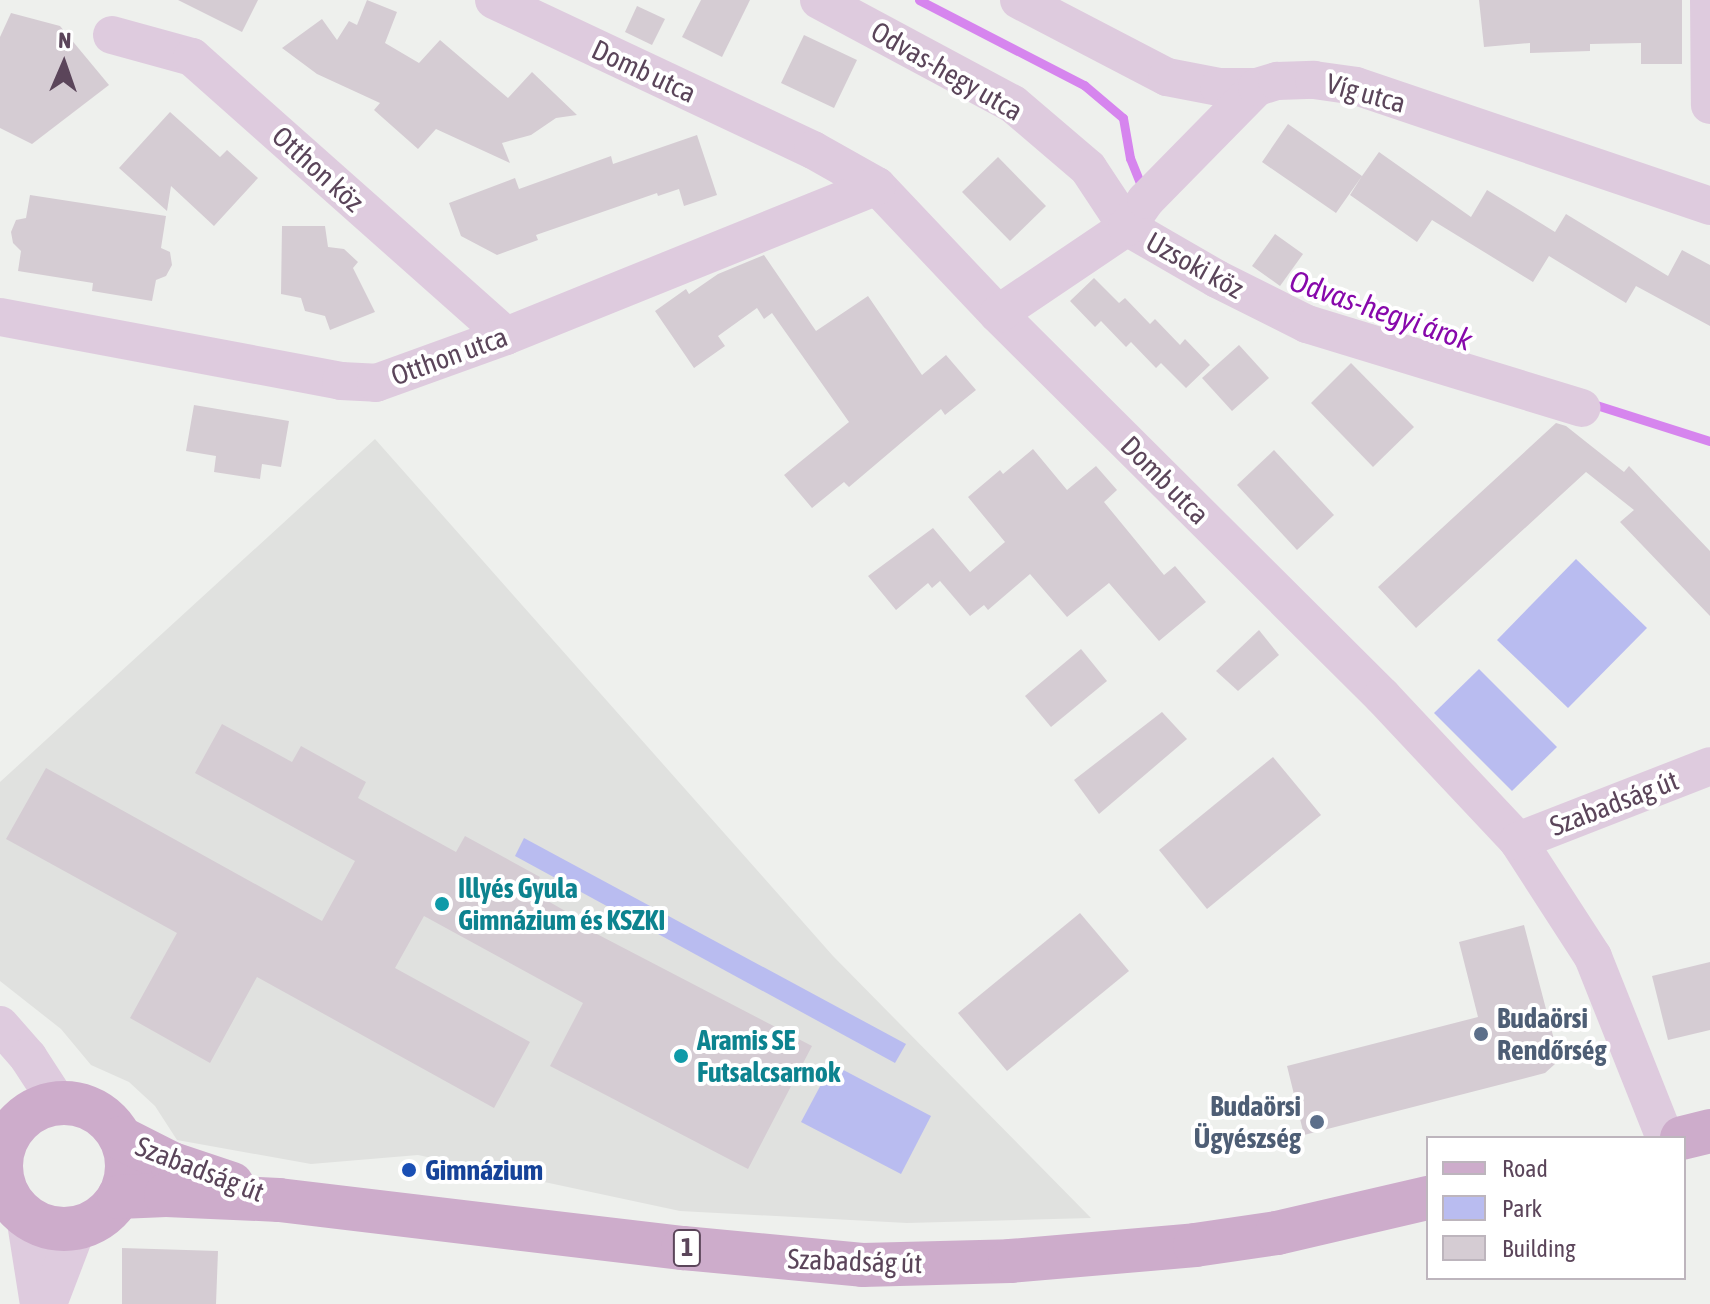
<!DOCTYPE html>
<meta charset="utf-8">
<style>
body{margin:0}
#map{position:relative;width:1710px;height:1304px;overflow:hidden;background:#eef0ed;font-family:"Asap Condensed",sans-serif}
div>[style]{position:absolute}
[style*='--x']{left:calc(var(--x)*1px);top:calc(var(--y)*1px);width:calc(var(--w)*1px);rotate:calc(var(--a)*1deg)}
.education>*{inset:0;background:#e0e1df}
.green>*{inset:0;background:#b9bcf0}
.stream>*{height:9px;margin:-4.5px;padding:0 4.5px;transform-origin:4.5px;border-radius:4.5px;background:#d685ee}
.building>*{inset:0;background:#d5ccd3}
.minor>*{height:38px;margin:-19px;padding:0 19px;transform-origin:19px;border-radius:19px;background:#decbde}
.major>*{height:44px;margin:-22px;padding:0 22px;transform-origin:22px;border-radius:22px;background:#cdaccb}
.major>.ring{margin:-22px;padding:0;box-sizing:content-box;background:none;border:44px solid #cdaccb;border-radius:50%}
.dots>*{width:22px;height:22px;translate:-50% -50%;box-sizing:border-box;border:4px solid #fff;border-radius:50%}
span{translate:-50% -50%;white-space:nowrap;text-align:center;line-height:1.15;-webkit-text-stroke:8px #fff;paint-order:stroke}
.shield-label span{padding:2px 6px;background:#fff;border:2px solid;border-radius:6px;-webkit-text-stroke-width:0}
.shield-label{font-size:26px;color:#5b455a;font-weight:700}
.street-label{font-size:28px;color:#5b455a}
.culture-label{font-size:28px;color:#0d838f;font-weight:700}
.left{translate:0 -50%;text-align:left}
.service-label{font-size:28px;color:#4e5e75;font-weight:700}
.right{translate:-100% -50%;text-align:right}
.transit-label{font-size:28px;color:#164399;font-weight:700}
.water-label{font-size:30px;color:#8708ab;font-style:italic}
.legend{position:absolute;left:1426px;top:1136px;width:260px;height:144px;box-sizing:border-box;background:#fff;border:2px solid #bdb5bd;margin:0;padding:10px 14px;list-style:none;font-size:24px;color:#5b455a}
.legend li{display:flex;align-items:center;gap:16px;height:40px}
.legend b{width:40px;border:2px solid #bdb5bd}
.north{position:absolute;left:24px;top:24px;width:80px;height:80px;-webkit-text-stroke:6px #fff;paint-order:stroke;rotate:2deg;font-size:22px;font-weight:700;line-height:32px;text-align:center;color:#5b455a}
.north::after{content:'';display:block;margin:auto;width:28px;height:36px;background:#5b455a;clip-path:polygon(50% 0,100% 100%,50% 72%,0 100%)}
</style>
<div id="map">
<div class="education">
<div style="clip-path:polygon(375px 439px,833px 956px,1091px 1218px,907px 1223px,680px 1211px,418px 1155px,311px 1164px,177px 1140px,155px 1106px,129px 1082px,91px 1065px,61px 1029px,0 981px,0 782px)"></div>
</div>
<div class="green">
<div style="clip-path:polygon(1576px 559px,1647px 628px,1568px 708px,1497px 640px)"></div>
<div style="clip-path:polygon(1479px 669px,1557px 747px,1512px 791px,1434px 713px)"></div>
<div style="clip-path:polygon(524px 838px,906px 1044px,895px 1063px,515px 856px)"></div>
<div style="clip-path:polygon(832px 1064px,931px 1116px,901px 1174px,801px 1122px)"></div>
</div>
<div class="stream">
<div style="--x:919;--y:0;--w:186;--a:27.3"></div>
<div style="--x:1084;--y:85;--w:51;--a:40.2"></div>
<div style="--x:1123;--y:118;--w:41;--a:80.1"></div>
<div style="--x:1130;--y:158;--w:35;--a:68"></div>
<div style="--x:1590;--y:403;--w:126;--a:17.6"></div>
</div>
<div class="building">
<div style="clip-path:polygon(178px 0,258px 0,242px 32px)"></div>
<div style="clip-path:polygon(367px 0,397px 12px,385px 43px,419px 63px,440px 40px,508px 98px,532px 72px,577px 115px,556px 118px,531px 135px,502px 143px,510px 163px,436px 129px,418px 149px,374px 110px,380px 103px,317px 74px,282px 48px,322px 19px,337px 40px,349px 21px,357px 25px)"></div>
<div style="clip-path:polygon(701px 0,750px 0,722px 57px,682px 37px)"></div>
<div style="clip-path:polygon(1479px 0,1682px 0,1682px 64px,1641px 64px,1641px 43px,1590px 44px,1590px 51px,1530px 53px,1530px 43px,1484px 47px)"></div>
<div style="clip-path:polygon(637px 6px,665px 19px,652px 45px,625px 32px)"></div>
<div style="clip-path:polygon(11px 13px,60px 26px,109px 85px,32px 144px,0 128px,0 37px)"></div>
<div style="clip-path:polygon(804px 35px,857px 60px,834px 108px,781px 83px)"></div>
<div style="clip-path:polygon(170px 112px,220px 157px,227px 150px,258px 178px,214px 226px,171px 186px,167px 211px,119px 168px)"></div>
<div style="clip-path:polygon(1288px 124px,1362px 176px,1379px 152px,1471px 217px,1487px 190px,1555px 232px,1566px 214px,1668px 276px,1682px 250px,1710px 265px,1710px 326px,1636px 286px,1626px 303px,1549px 256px,1533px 282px,1432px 220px,1417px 242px,1350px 195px,1362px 176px,1336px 213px,1262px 162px)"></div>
<div style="clip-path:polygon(697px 135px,717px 195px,684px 206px,679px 189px,658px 196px,657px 193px,536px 235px,538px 240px,497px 255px,461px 236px,449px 203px,515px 178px,519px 189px,611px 156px,613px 164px)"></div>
<div style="clip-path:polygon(998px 157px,1046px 206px,1010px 241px,962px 192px)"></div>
<div style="clip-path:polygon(30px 195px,166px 216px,161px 248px,170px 252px,172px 265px,166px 276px,156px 280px,152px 301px,92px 291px,93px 283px,18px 271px,21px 251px,13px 243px,11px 232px,16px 220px,26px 218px)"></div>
<div style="clip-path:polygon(282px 226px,325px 226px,328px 247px,344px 249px,358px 262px,353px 268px,375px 312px,330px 330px,325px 316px,305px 311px,301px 298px,281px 294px)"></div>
<div style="clip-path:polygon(1275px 234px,1303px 254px,1280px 286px,1252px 266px)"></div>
<div style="clip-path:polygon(764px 255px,816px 331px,868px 296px,922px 375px,946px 355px,976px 390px,945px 415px,941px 409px,849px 487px,844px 482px,812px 508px,784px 475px,849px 422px,772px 313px,764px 319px,757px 308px,718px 336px,725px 346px,694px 368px,655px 311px,686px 289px,689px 294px,718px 274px)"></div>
<div style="clip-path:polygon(1094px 278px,1119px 303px,1125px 298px,1150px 324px,1155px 319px,1180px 345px,1185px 339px,1210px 365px,1186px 388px,1161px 363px,1156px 368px,1131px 342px,1126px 347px,1101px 321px,1095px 327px,1070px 301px)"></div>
<div style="clip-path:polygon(1239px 345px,1269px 378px,1232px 411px,1202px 378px)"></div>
<div style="clip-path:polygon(1351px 363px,1414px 427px,1373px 467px,1311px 403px)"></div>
<div style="clip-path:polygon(194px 405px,289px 421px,281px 467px,262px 464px,260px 479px,214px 472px,216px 456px,186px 451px)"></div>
<div style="clip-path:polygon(1556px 423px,1566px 426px,1624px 472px,1629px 466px,1710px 551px,1710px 616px,1620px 522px,1634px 510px,1586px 472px,1416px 628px,1378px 587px)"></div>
<div style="clip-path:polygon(1033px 449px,1067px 490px,1096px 466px,1117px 490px,1104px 502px,1164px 575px,1175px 566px,1206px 602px,1159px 641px,1109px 583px,1067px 617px,1030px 574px,988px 610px,984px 605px,970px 616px,940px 581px,932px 588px,928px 583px,896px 610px,868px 576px,933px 528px,970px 572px,1005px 542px,968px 497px,1000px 470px,1003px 474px)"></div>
<div style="clip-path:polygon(1274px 450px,1334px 515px,1297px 550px,1237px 485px)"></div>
<div style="clip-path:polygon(1259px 630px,1279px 655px,1238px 691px,1216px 671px)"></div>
<div style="clip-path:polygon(1081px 649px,1107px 681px,1051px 727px,1025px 696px)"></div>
<div style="clip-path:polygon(1162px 712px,1187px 739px,1099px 814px,1074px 780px)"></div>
<div style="clip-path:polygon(222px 724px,292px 762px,301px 746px,366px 782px,358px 798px,456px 852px,465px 836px,540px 877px,532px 892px,595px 928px,593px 932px,812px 1046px,748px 1169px,550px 1066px,583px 1003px,424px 916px,395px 968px,530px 1042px,494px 1108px,257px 977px,210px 1063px,130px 1018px,177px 933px,6px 839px,46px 768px,322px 921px,355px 861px,195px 773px)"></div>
<div style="clip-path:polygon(1273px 757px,1321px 815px,1207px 909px,1159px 850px)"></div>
<div style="clip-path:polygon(1080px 913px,1129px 971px,1007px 1071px,958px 1013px)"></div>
<div style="clip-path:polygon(1524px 925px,1557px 1051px,1555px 1064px,1545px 1073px,1304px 1135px,1287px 1066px,1478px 1017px,1459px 942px)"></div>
<div style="clip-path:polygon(1710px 962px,1710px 1030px,1668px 1040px,1652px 976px)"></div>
<div style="clip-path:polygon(122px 1248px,218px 1251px,216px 1304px,122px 1304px)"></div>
</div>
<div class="minor">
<div style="--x:494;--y:0;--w:353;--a:25.2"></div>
<div style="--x:813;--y:150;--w:73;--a:29.4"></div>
<div style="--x:877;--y:186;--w:176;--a:46.6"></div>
<div style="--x:998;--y:314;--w:542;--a:44.85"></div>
<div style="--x:1382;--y:696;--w:199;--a:46.8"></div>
<div style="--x:1518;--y:841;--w:138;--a:57.1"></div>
<div style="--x:1593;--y:957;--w:195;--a:68.3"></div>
<div style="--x:819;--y:0;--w:220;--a:28.2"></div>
<div style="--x:1013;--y:104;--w:99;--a:40.5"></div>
<div style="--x:1088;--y:168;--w:71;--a:56.5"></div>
<div style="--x:1127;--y:227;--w:104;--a:30"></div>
<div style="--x:1217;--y:279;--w:101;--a:26.6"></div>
<div style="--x:1307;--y:324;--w:287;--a:17"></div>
<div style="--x:1019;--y:0;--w:167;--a:27.5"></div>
<div style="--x:1167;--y:77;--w:53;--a:10.9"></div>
<div style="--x:1219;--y:87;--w:38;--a:0"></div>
<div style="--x:1709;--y:0;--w:105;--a:89.5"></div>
<div style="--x:112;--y:35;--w:83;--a:15.4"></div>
<div style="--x:192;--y:57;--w:420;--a:41.6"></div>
<div style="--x:998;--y:314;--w:156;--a:-34"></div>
<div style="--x:1127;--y:227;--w:33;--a:-55"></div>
<div style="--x:1146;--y:200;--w:158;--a:-45.5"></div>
<div style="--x:1257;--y:87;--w:21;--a:-17"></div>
<div style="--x:1277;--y:81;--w:37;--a:-2"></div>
<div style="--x:1314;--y:80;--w:42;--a:8.1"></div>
<div style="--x:1356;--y:86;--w:374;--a:18.7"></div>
<div style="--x:0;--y:317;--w:347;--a:10.6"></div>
<div style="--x:341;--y:381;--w:35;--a:3"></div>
<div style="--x:376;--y:383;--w:138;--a:-19.9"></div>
<div style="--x:506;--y:336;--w:400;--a:-22"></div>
<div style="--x:1518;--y:841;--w:206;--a:-21.3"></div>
<div style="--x:0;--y:1025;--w:43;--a:48.8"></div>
<div style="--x:28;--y:1057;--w:55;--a:56.9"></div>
<div style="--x:25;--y:1216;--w:89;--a:81"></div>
<div style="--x:48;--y:1304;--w:81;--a:-69.1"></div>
</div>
<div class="major">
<div class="ring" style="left:1px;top:1103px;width:82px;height:82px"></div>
<div style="--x:121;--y:1138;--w:57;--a:27"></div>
<div style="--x:172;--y:1164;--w:63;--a:18.4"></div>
<div style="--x:1682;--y:1138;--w:29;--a:-14"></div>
<div style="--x:119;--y:1197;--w:47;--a:-2.4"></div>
<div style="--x:166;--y:1195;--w:113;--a:2.5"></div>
<div style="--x:279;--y:1200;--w:407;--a:6.8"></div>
<div style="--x:683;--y:1248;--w:180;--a:5.4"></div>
<div style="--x:862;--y:1265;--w:148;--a:-1.5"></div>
<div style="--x:1010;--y:1261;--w:186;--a:-4.9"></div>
<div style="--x:1195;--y:1245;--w:83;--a:-8.3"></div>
<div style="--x:1277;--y:1233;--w:155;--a:-13.1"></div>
</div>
<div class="dots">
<div style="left:442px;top:904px;background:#0f9aa8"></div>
<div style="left:1481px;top:1034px;background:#5c6f8a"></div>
<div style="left:681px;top:1056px;background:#0f9aa8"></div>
<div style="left:1317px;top:1122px;background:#5c6f8a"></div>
<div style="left:409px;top:1170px;background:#1a4fb4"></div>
</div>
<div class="shield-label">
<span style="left:687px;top:1248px">1</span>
</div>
<div class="street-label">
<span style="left:644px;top:71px;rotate:25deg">Domb utca</span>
<span style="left:947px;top:71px;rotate:30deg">Odvas-hegy utca</span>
<span style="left:1366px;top:93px;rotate:15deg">Víg utca</span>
<span style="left:318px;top:169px;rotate:42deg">Otthon köz</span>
<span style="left:1195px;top:265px;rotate:29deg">Uzsoki köz</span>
<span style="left:449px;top:356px;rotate:-20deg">Otthon utca</span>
<span style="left:1165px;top:480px;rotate:45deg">Domb utca</span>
<span style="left:1614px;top:803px;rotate:-21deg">Szabadság út</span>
<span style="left:200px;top:1169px;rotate:21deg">Szabadság út</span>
<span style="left:855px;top:1261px;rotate:2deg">Szabadság út</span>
</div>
<div class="culture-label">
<span class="left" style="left:458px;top:904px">Illyés Gyula<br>Gimnázium és KSZKI</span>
<span class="left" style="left:697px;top:1056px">Aramis SE<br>Futsalcsarnok</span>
</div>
<div class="service-label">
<span class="left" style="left:1497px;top:1034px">Budaörsi<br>Rendőrség</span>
<span class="right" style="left:1301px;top:1122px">Budaörsi<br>Ügyészség</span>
</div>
<div class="transit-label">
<span class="left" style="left:425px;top:1170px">Gimnázium</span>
</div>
<div class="water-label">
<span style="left:1381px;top:310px;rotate:19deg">Odvas-hegyi árok</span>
</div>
<ul class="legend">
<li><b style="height:10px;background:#cdaccb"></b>Road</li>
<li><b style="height:22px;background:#b9bcf0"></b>Park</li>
<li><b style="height:22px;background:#d5ccd3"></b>Building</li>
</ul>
<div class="north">N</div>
</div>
